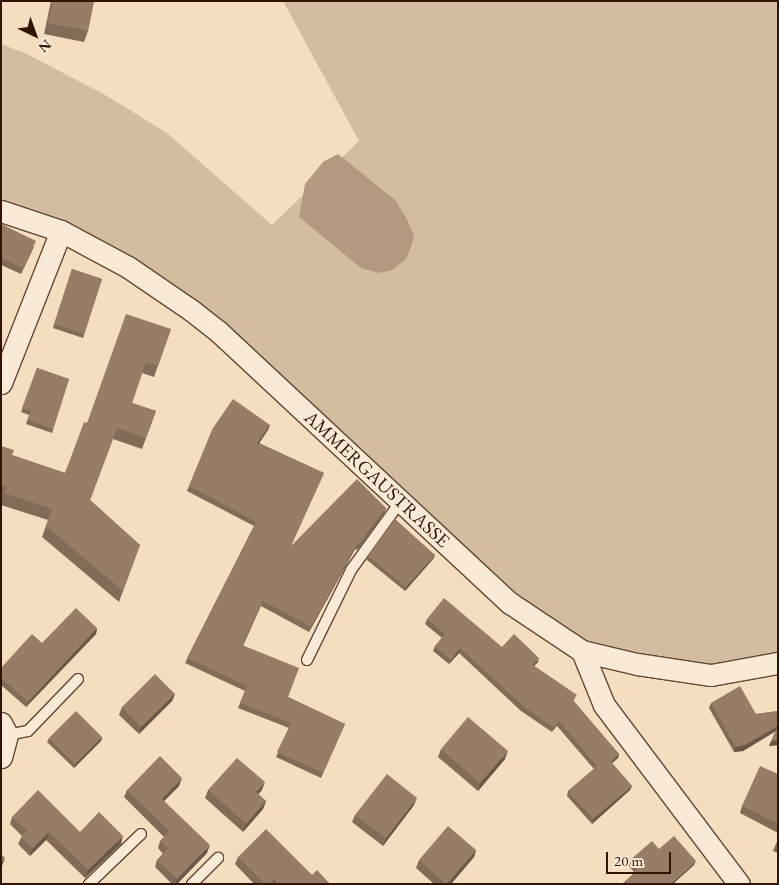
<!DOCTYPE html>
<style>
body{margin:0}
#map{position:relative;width:779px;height:885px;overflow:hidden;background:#f5dec0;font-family:"EB Garamond",serif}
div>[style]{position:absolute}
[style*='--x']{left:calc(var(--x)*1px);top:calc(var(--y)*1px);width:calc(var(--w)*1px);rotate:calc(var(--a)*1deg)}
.green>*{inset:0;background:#d4bca0}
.water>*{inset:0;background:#b29980}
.roads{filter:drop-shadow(1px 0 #624632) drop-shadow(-1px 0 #624632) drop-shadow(0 1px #624632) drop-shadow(0 -1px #624632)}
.lane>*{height:10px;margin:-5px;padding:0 5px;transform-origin:5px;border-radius:5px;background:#f8ead6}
.street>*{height:21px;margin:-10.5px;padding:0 10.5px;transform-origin:10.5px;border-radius:10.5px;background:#f8ead6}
.wall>*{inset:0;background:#826c57}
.shaded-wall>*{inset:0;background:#6a5847}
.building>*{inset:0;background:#977d65}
span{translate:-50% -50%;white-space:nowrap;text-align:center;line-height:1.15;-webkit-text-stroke:4px #f8ead6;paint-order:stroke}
.street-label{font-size:19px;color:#311403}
.frame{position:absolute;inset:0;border:2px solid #311403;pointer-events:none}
.north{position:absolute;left:10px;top:10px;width:50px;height:50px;-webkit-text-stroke:4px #f8ead6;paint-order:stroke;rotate:138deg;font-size:14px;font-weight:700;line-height:20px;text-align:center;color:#311403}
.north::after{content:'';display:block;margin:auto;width:18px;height:22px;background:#311403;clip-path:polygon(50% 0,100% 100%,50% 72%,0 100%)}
.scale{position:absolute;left:606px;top:852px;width:65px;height:22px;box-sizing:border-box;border:2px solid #311403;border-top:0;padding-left:6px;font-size:15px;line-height:18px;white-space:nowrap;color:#311403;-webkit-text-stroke:4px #f8ead6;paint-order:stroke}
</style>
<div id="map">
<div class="green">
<div style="clip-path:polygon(283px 1px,778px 1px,778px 656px,711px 668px,584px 644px,514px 599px,225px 327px,1px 201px,1px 44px,27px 54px,107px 96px,167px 133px,272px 225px,359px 141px)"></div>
</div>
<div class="water">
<div style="clip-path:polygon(338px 154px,395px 200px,407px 219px,414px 236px,411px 247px,406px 259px,392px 270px,378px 273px,361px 268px,299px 217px,305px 184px,323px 162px)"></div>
</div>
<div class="roads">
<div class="lane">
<div style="--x:307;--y:660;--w:100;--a:-63.9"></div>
<div style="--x:351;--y:570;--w:85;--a:-54.1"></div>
<div style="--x:7;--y:735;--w:21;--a:-11"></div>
<div style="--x:28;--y:731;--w:72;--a:-46.1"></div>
<div style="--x:89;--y:884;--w:72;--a:-43.9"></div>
<div style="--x:192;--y:884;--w:37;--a:-45"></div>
</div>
<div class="street">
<div style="--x:1;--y:211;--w:63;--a:18.4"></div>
<div style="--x:61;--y:231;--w:76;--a:28.2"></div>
<div style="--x:128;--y:267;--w:76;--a:34.3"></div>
<div style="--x:191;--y:310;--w:36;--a:38"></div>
<div style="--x:219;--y:332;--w:398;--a:43"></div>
<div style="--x:510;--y:603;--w:87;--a:33.7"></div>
<div style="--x:582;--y:651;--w:57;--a:13.3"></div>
<div style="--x:637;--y:664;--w:75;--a:8.5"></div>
<div style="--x:711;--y:675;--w:68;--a:-10.2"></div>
<div style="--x:1;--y:383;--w:163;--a:-68.5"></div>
<div style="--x:582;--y:651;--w:58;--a:67.8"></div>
<div style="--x:604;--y:705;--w:224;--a:53"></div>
<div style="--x:1;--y:723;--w:13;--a:63"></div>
<div style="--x:7;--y:735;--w:23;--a:105"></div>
</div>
</div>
<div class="wall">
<div style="clip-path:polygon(51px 1px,94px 1px,88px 31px,84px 42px,44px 34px)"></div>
<div style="clip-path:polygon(1px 224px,34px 247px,21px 274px,1px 265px)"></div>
<div style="clip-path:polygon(72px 269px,102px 279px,83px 338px,53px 328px)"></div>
<div style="clip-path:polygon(171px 329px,154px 377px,142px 373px,132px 403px,156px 411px,142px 449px,113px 439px,90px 500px,140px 545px,119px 602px,42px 537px,48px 520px,1px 505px,2px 498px,1px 498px,1px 446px,12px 455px,65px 473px,87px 423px)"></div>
<div style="clip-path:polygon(37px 368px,69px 379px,52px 433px,26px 424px,29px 415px,21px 412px)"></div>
<div style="clip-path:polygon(270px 425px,268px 430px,259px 443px,324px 473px,291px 546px,386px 508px,384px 513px,357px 550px,355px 549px,309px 632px,261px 606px,243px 646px,288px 697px,345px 724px,321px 778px,276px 757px,289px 728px,238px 708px,245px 691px,185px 663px,254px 526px,187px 491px,213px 428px)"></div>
<div style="clip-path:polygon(435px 555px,433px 559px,405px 591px,367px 560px,368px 556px)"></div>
<div style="clip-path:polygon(427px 619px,502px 647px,538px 662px,534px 666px,575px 699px,573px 701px,619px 754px,618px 758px,612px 763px,632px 786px,630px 790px,592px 824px,567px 796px,568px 791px,594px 769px,557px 726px,552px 732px,521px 711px,459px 653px,449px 664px,433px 651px,435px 646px,442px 638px,425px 624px)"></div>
<div style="clip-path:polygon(97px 628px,96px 634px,26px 707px,1px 685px,1px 668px,42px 643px)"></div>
<div style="clip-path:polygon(175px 694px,172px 701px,139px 734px,119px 715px,122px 707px)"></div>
<div style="clip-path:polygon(711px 703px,756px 714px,778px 711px,778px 745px,769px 746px,776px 731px,743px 751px,734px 752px,709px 708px)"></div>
<div style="clip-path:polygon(102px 737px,101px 741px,74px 768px,47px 742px,49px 738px)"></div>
<div style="clip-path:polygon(441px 749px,505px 759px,478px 791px,438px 757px)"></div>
<div style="clip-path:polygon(778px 774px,778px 833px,740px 813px,742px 806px)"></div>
<div style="clip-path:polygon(179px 786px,164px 801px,207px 853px,177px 884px,172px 884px,155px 867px,157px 860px,163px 854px,158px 848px,160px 841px,164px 837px,124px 797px,127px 790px)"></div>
<div style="clip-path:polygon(208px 790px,262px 790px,258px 794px,266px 801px,263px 809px,243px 832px,205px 798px)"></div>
<div style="clip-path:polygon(414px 805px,383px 846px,352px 822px,355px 815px)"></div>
<div style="clip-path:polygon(12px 817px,80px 832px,121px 844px,85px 878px,46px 840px,30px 856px,18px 844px,22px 836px,10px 824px)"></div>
<div style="clip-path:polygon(778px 839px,778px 853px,773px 851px)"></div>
<div style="clip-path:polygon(659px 849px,694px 865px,634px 872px,628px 865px,629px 861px)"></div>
<div style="clip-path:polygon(476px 850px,474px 857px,451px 884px,434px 884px,416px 868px,419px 860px)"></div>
<div style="clip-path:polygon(238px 857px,312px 875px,330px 884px,254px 884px,235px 864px)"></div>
</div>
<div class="shaded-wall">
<div style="clip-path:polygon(270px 425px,268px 430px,256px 448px,257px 443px)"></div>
<div style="clip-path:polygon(386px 508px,384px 513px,357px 550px,359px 545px)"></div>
<div style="clip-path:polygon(357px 544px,355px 549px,309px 632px,311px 627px)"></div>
<div style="clip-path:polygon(435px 555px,433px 559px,405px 591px,406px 587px)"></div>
<div style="clip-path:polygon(97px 628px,96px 634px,26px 707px,28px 702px)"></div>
<div style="clip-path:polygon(460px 648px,459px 653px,449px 664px,451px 660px)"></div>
<div style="clip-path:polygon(539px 658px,538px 662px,531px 669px,533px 665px)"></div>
<div style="clip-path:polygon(175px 694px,172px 701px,139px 734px,141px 727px)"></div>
<div style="clip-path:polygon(778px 726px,776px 731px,743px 751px,734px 752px,736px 747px)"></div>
<div style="clip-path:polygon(102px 737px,101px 741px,74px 768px,75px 764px)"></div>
<div style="clip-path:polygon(778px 740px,778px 745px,769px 746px,771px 741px)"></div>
<div style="clip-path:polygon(508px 751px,505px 759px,478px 791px,480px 783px)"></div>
<div style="clip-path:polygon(619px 754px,618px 758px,609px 766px,611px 762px)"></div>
<div style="clip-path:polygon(182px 778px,179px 786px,159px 806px,162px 799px)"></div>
<div style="clip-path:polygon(265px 782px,262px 790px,253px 800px,256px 792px)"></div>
<div style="clip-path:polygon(632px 786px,630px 790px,592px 824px,593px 819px)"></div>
<div style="clip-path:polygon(417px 798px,414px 805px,383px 846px,386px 838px)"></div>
<div style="clip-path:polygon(266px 801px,263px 809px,243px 832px,246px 824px)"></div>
<div style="clip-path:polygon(49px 832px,46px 840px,30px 856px,33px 848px)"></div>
<div style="clip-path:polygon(123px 836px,121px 844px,85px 878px,88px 870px)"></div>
<div style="clip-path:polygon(210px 845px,207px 853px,177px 884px,175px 884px,177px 879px)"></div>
<div style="clip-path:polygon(476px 850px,474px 857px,451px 884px,447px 884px)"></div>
<div style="clip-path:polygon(5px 858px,2px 866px,1px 867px,1px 862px)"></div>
<div style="clip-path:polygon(696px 861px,694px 865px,673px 884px,670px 884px)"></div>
</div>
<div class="building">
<div style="clip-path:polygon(53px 1px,94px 1px,88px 31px,48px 23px)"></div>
<div style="clip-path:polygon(1px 224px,36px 241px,23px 268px,1px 258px)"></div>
<div style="clip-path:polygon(72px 269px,102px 279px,84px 334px,54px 324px)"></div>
<div style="clip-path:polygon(126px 314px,171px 329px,158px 366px,146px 362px,132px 403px,156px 411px,146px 438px,117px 428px,90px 500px,140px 545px,123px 591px,46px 526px,52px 509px,4px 493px,7px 487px,1px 485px,1px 446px,14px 450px,12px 455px,65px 473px,84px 422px,87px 423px)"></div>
<div style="clip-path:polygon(37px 368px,69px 379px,53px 429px,28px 420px,31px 411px,22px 408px)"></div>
<div style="clip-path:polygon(233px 399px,270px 425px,257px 443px,324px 473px,290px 547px,357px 479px,386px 508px,359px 545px,357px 544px,311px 627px,263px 601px,242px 645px,299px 668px,288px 697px,345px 724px,323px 773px,277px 752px,291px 723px,240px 703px,247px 686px,187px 658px,256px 522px,189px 486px,213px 428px)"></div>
<div style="clip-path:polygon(395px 519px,435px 555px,406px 587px,368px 556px)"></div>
<div style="clip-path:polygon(444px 598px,502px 647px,514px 634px,539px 658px,533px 665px,577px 695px,573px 700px,619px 754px,611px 762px,632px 786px,593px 819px,568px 791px,597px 766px,559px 721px,554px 728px,523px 706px,460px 648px,451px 660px,435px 646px,445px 634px,427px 619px)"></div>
<div style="clip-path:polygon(76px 608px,97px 628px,28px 702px,1px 678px,1px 668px,32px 634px,42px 643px)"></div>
<div style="clip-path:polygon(155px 674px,175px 694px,141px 727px,122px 707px)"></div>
<div style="clip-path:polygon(740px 686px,756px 714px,778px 711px,778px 726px,745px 745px,736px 747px,711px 703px)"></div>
<div style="clip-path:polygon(76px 711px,102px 737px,75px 764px,49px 738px)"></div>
<div style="clip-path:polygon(468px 717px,508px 751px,480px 783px,441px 749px)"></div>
<div style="clip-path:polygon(778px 726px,778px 740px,771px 741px)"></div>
<div style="clip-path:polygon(160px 756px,182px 778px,162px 799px,210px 845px,177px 879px,157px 860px,168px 848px,160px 841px,169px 831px,127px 790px)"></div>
<div style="clip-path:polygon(237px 758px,265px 782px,256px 792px,266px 801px,246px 824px,208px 790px)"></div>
<div style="clip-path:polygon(760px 766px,778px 774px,778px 824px,742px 806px)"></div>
<div style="clip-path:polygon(387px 774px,417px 798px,386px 838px,355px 815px)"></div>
<div style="clip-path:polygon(38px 790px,80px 832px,99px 812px,123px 836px,88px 870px,49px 832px,33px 848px,21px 837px,27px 831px,12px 817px)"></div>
<div style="clip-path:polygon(448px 826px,476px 850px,447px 884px,446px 884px,419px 860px)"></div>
<div style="clip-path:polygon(266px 829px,312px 875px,317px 870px,330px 884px,278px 884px,274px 879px,270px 884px,265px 884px,238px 857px)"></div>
<div style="clip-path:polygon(674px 836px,696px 861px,670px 884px,622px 884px,637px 870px,629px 861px,652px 841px,659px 849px)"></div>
<div style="clip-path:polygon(1px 854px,5px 858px,1px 862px)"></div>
</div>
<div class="street-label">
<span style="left:377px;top:479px;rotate:43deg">AMMERGAUSTRASSE</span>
</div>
<div class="frame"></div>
<div class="north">N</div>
<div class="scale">20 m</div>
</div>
